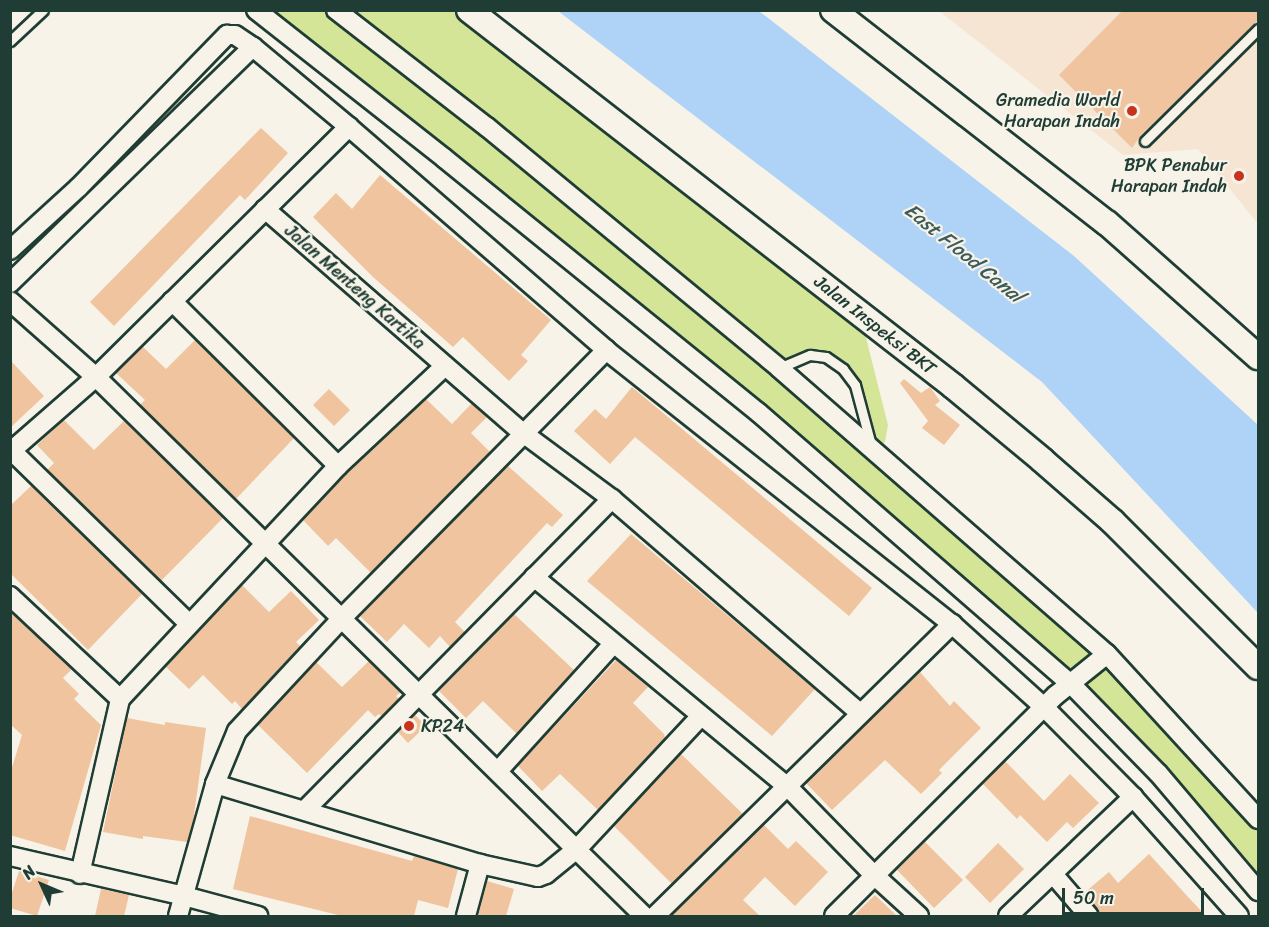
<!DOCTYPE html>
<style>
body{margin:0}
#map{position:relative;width:1269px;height:927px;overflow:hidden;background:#f7f3e8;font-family:Sriracha,sans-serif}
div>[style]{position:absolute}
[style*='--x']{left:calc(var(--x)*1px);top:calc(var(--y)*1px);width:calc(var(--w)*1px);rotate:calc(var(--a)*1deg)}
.built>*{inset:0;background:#f5e5d2}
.green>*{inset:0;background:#d5e598}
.water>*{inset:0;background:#afd2f7}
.building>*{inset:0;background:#efc49e}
.roads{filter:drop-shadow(2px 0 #1f3d34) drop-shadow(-2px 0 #1f3d34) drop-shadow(0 2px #1f3d34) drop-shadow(0 -2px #1f3d34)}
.lane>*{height:9px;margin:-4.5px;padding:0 4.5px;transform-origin:4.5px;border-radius:4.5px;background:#f7f3e8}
.street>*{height:18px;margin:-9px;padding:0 9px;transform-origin:9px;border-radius:9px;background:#f7f3e8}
.secondary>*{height:24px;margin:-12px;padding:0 12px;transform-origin:12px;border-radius:12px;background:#f7f3e8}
.dots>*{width:16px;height:16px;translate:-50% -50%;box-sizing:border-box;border:3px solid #f7f3e8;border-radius:50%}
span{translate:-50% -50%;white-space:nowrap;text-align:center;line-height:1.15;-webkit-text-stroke:4.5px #f7f3e8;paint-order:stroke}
.poi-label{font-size:18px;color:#1f3d34}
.right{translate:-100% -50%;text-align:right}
.left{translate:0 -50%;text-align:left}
.street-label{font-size:18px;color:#1f3d34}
.water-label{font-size:20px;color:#3c5b5b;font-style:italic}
.frame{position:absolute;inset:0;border:12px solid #1f3d34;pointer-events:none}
.north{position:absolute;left:12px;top:855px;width:60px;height:60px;-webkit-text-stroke:4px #f7f3e8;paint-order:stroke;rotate:314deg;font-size:16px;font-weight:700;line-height:24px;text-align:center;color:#1f3d34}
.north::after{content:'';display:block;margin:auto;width:21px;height:27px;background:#1f3d34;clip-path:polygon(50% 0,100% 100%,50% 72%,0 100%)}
.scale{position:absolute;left:1062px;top:888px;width:142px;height:27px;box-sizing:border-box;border:3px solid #1f3d34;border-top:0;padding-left:8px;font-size:18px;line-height:21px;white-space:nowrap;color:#1f3d34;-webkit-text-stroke:4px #f7f3e8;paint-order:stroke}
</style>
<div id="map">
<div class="built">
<div style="clip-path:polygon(939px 11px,1258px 11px,1258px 224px,1198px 149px,1123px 155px)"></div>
</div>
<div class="green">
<div style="clip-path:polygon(255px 11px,467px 11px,860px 314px,888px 425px,885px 442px,872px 450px,855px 385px,843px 369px,810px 355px,779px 368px,1172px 723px,1258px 819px,1258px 891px,1069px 676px)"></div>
</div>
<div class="water">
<div style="clip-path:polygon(558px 11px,759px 11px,1074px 256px,1258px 425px,1258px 613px,1042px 382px)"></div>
</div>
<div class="building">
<div style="clip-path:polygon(1123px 10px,1258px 10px,1258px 20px,1140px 136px,1132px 148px,1059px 75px)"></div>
<div style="clip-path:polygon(261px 128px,288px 153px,245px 200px,240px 195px,114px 326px,90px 302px)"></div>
<div style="clip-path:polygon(380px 175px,551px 320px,521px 355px,528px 361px,509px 381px,463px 337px,453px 347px,373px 277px,313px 217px,336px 193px,352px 209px)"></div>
<div style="clip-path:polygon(195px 340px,294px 438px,236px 499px,140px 405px,145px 400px,116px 373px,143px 347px,166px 369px)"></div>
<div style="clip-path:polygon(10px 360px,44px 396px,10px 428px)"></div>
<div style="clip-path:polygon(904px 379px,921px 393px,930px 387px,940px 401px,935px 405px,960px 425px,944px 445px,922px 428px,928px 421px,900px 383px)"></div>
<div style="clip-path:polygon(632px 387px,872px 588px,849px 616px,635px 437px,610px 464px,574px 431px,595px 409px,606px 419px)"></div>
<div style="clip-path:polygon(329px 389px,350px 410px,334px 426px,313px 405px)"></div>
<div style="clip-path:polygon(426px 399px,452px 424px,472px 403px,487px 417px,471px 433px,490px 452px,371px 573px,336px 538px,328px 546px,303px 520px,346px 474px)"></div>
<div style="clip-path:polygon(64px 420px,94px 450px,124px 421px,223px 518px,161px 581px,47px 470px,54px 463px,37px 445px)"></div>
<div style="clip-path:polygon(508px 466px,563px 515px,552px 527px,547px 523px,455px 622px,465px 632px,450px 647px,440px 636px,429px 648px,404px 624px,387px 642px,360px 616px)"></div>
<div style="clip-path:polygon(31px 486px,142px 594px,88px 650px,10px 573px,10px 506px)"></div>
<div style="clip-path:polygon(631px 534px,815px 689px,772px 736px,587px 581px)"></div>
<div style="clip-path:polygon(242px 585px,269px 612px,291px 591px,319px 620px,296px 642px,300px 646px,242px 709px,235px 701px,232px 704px,203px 675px,189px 689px,166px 667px)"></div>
<div style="clip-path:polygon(10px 612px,70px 668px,71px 670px,63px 678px,79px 694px,74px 699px,101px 725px,65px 851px,10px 835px,10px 774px,22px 735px,10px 724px)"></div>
<div style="clip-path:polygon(514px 614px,574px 670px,517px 734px,483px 701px,466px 718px,439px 691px)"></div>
<div style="clip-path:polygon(616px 660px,648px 687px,633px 703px,664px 734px,665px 738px,598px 810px,560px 774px,542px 791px,518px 766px)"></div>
<div style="clip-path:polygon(369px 661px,401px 692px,396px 696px,399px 699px,382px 716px,379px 714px,375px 717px,368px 710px,307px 773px,258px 725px,316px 662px,342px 687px)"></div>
<div style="clip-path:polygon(920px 672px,950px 706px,954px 701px,981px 728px,939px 770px,942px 773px,921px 794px,885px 760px,832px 810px,806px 783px)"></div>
<div style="clip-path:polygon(415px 715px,426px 726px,408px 743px,398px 732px)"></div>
<div style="clip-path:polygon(127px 718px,165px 725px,165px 722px,206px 728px,193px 822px,187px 842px,143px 836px,143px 839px,103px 832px)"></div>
<div style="clip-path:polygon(681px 754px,743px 814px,672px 884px,614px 826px)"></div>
<div style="clip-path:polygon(1005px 761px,1044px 801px,1070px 774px,1099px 803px,1073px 828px,1067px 822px,1047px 842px,1020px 815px,1017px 819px,983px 784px)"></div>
<div style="clip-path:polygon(250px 816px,412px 861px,414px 856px,458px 869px,448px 908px,418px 900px,414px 916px,342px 916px,233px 889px)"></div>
<div style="clip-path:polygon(764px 825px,788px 849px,796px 841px,828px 872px,795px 906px,765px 877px,743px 900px,760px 916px,671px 916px)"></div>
<div style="clip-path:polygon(925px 842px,963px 880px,934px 908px,897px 870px)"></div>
<div style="clip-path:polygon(998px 843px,1024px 869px,990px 903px,965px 877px)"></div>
<div style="clip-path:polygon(1149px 854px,1189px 898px,1206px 916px,1104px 916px,1084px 893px,1109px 872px,1118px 883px)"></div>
<div style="clip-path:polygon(19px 871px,49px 880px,37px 916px,10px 908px,10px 899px)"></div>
<div style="clip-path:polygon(487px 881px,514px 889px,506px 916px,478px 916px)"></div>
<div style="clip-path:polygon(101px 889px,129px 895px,124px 916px,95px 916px)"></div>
<div style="clip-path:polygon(875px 895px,897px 916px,853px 916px)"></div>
</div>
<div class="roads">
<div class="lane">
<div style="--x:10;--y:41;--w:45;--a:-43.2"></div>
<div style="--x:1145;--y:141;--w:159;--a:-44.7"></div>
<div style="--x:779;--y:368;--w:34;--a:-23"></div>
<div style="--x:810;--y:355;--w:16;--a:7"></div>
<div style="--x:826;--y:357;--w:21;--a:35"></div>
<div style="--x:843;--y:369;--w:20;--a:53"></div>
<div style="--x:855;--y:385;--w:62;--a:75.1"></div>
</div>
<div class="street">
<div style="--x:256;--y:10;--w:239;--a:38.2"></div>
<div style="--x:444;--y:158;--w:405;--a:39"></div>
<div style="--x:759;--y:413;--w:413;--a:41"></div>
<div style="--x:1071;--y:684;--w:124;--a:45.7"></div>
<div style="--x:1158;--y:773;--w:155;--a:49.7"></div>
<div style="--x:336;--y:10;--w:191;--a:37.8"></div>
<div style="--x:487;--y:127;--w:379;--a:39.5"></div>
<div style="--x:779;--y:368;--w:435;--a:41.1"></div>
<div style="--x:1107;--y:654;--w:224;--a:47.5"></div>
<div style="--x:265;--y:209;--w:342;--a:41"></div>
<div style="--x:523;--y:433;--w:111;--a:36.6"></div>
<div style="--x:612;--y:499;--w:328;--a:40.8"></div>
<div style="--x:10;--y:250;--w:92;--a:-42.4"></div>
<div style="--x:78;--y:188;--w:214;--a:-45.8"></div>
<div style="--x:227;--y:35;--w:8;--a:0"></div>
<div style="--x:235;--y:35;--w:22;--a:34"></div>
<div style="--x:253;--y:47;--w:125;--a:39.8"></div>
<div style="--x:10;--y:283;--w:339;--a:-44.2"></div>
<div style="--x:10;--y:301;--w:115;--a:41.5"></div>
<div style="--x:96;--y:377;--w:769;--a:44.53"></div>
<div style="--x:172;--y:301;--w:234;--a:44.8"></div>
<div style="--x:12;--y:451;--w:246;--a:44.3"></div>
<div style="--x:10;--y:452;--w:114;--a:-41.1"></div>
<div style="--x:96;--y:377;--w:356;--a:-44.7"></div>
<div style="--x:349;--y:127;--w:340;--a:40.9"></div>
<div style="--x:606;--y:350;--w:441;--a:38.4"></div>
<div style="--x:952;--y:624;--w:124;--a:42.1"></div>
<div style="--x:1044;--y:707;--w:127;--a:45.3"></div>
<div style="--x:1133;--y:797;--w:159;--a:48.3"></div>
<div style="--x:534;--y:577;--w:328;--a:39.6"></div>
<div style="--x:787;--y:786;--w:124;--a:45.7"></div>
<div style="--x:874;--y:875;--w:61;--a:42.3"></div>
<div style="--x:10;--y:596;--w:151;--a:43.1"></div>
<div style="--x:498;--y:771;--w:171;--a:-47.8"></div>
<div style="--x:215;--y:784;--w:277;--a:16.8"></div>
<div style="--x:480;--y:864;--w:59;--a:12.6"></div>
<div style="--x:538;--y:877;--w:9;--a:-21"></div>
<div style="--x:546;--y:874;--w:38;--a:-39"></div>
<div style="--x:576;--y:850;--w:183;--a:-47"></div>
<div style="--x:305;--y:810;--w:437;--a:-45.4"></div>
<div style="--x:10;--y:856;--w:179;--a:12.9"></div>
<div style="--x:184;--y:896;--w:77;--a:15.1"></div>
<div style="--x:80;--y:874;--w:180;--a:-77.1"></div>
<div style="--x:120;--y:699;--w:319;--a:-46.9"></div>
<div style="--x:338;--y:466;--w:146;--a:-43.1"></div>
<div style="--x:1053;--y:874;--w:55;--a:49.4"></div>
<div style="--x:178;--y:916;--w:137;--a:-74.3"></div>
<div style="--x:215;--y:784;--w:57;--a:-67.5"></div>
<div style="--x:237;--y:731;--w:153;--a:-47.1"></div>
<div style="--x:341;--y:619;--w:378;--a:-45.4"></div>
<div style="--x:466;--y:916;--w:54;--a:-74.9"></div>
<div style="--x:655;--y:916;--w:417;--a:-44.5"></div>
<div style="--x:834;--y:916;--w:313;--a:-44.9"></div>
<div style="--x:1056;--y:695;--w:65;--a:-38.8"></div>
<div style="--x:1008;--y:916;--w:173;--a:-43.6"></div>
</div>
<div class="secondary">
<div style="--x:469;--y:10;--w:613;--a:37.84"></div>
<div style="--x:953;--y:386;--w:116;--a:39.7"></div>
<div style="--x:1042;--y:460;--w:94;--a:41.1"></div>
<div style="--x:1113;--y:522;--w:205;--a:45"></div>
<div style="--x:833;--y:10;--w:347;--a:37.9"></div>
<div style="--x:1107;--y:223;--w:202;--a:41.6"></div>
</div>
</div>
<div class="dots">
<div style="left:1132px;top:111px;background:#c8321e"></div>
<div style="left:1239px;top:176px;background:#c8321e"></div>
<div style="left:409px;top:726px;background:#c8321e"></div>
</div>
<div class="poi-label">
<span class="right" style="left:1120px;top:111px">Gramedia World<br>Harapan Indah</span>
<span class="right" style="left:1227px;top:176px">BPK Penabur<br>Harapan Indah</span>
<span class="left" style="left:421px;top:726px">KP24</span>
</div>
<div class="street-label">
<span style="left:355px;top:287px;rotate:41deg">Jalan Menteng Kartika</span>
<span style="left:875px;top:325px;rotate:38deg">Jalan Inspeksi BKT</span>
</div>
<div class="water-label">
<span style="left:964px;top:253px;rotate:39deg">East Flood Canal</span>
</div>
<div class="frame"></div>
<div class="north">N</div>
<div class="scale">50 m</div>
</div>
